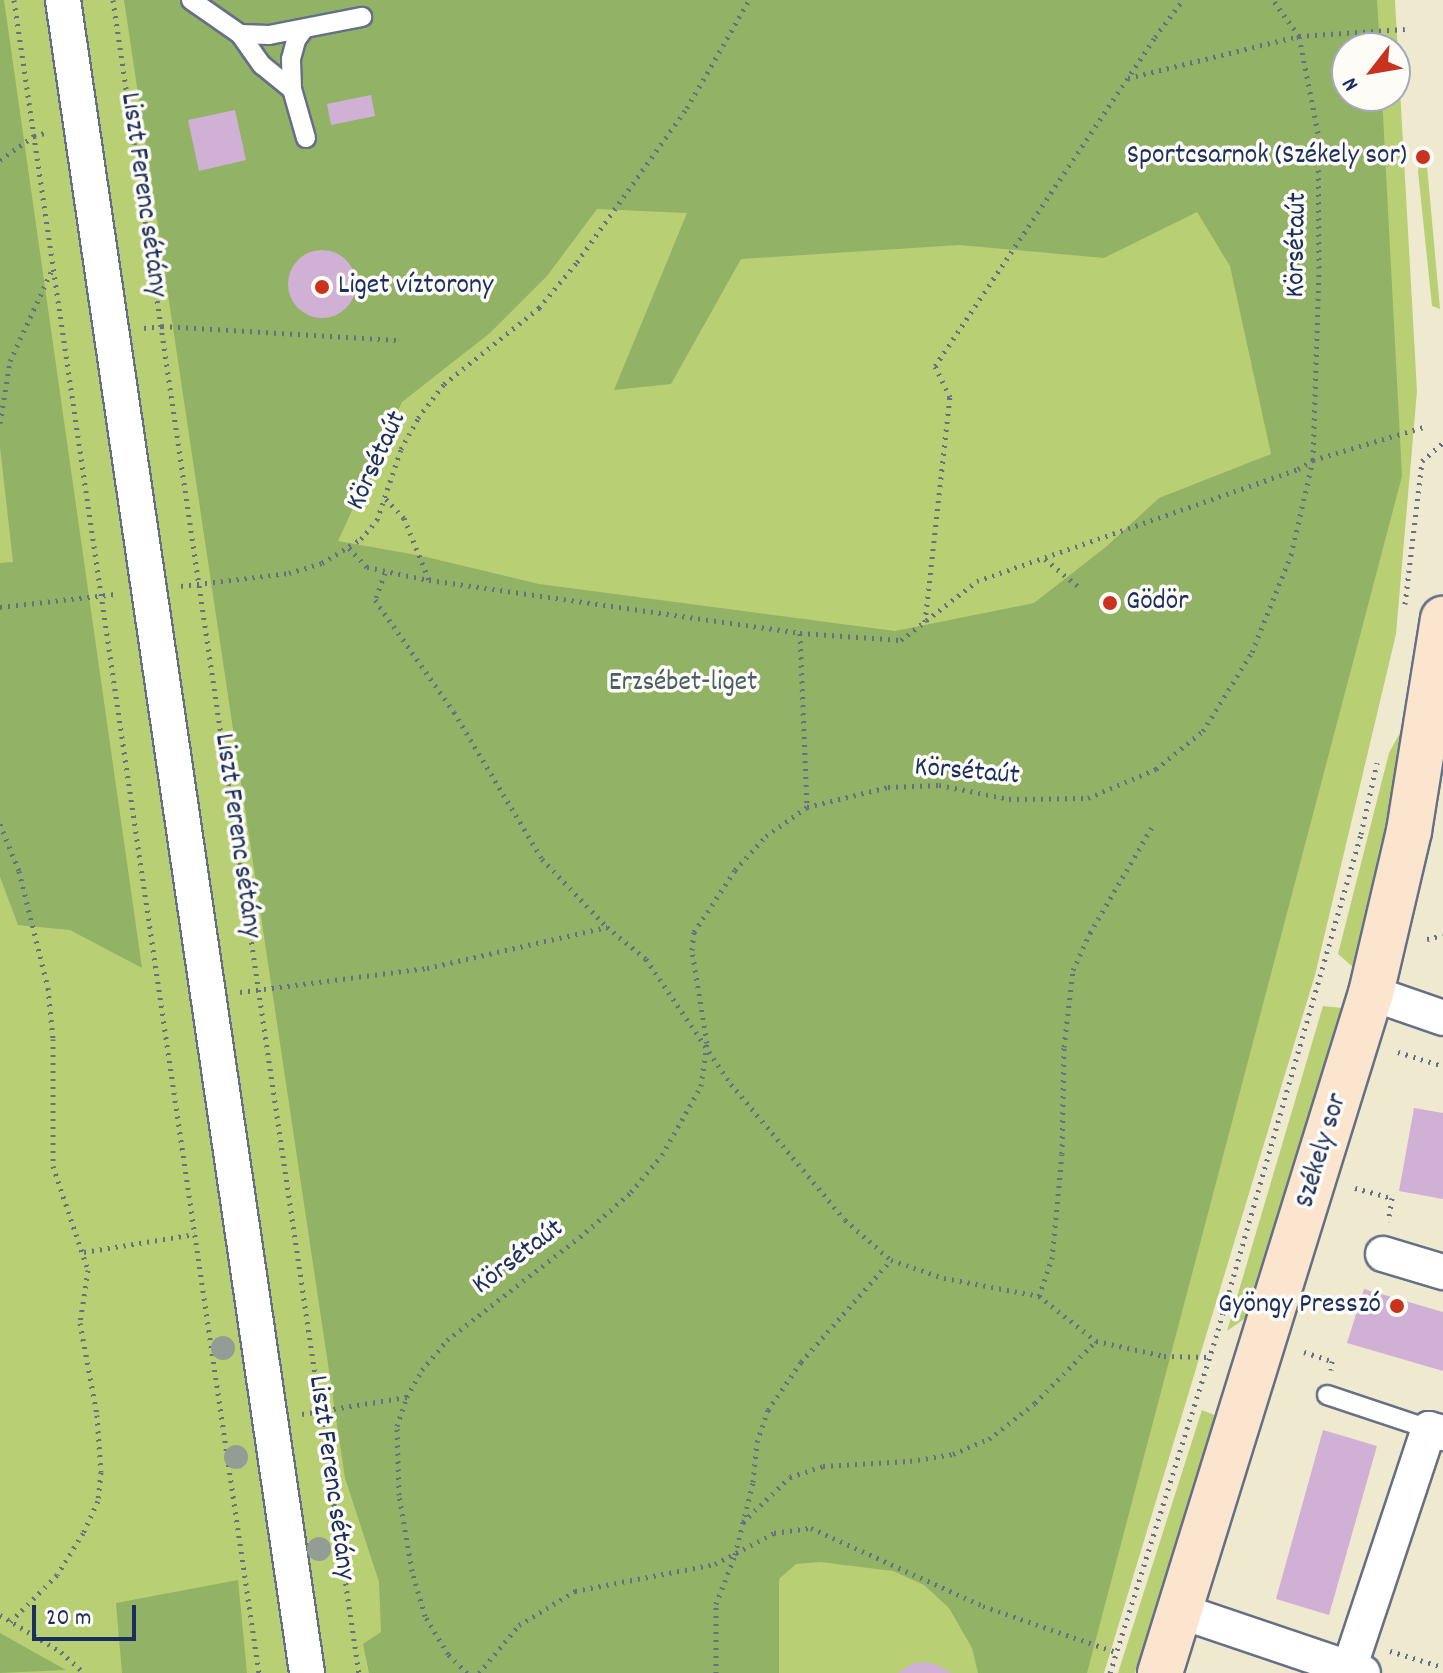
<!DOCTYPE html>
<meta charset="utf-8">
<style>
body{margin:0}
#map{position:relative;width:1443px;height:1673px;overflow:hidden;background:#eee9cf;font-family:Dekko,sans-serif}
div>[style]{position:absolute}
[style*='--x']{left:calc(var(--x)*1px);top:calc(var(--y)*1px);width:calc(var(--w)*1px);rotate:calc(var(--a)*1deg)}
.green>*{inset:0;background:#b9cf74}
.forest>*{inset:0;background:#92b266}
.building>*{inset:0;background:#d0b1d5}
.round{border-radius:50%}
.path>*{height:5px;margin-top:-2.5px;transform-origin:0;background:repeating-linear-gradient(90deg,#657086 0 2px,transparent 0 8px)}
.roads{filter:drop-shadow(2px 0 #657086) drop-shadow(-2px 0 #657086) drop-shadow(0 2px #657086) drop-shadow(0 -2px #657086)}
.lane>*{height:18px;margin:-9px;padding:0 9px;transform-origin:9px;border-radius:9px;background:#fff}
.street>*{height:34px;margin:-17px;padding:0 17px;transform-origin:17px;border-radius:17px;background:#fff}
.secondary>*{height:44px;margin:-22px;padding:0 22px;transform-origin:22px;border-radius:22px;background:#fbe5cf}
.trees>*{width:24px;height:24px;margin:-12px;border-radius:50%;background:#949d95}
.dots>*{width:22px;height:22px;translate:-50% -50%;box-sizing:border-box;border:4px solid #fdfcf7;border-radius:50%}
span{translate:-50% -50%;white-space:nowrap;text-align:center;line-height:1.15;-webkit-text-stroke:7px #fdfcf7;paint-order:stroke}
.poi-label{font-size:28px;color:#1b2f5e}
.right{translate:-100% -50%;text-align:right}
.left{translate:0 -50%;text-align:left}
.street-label{font-size:28px;color:#1b2f5e}
.park-label{font-size:28px;color:#4a5f65}
.north{position:absolute;left:1331px;top:32px;width:80px;height:80px;box-sizing:border-box;background:#fdfcf7;border:2px solid #a3aaba;border-radius:50%;rotate:239deg;font-size:22px;font-weight:700;line-height:32px;text-align:center;color:#1b2f5e}
.north::after{content:'';display:block;margin:auto;width:28px;height:36px;background:#c8321e;clip-path:polygon(50% 0,100% 100%,50% 72%,0 100%)}
.scale{position:absolute;left:32px;top:1605px;width:104px;height:36px;box-sizing:border-box;border:4px solid #1b2f5e;border-top:0;padding-left:10px;font-size:24px;line-height:28px;white-space:nowrap;color:#1b2f5e;-webkit-text-stroke:6px #fdfcf7;paint-order:stroke}
</style>
<div id="map">
<div class="green">
<div style="clip-path:polygon(evenodd,0 0,1395px 0,1417px 391px,1396px 634px,1315px 975px,1104px 1673px,0 1673px,0 0,1347px 48px,1395px 48px,1395px 96px,1347px 96px,1347px 48px)"></div>
<div style="clip-path:polygon(1420px 162px,1427px 166px,1440px 309px,1432px 306px,1418px 171px)"></div>
<div style="clip-path:polygon(1407px 720px,1389px 819px,1353px 967px,1338px 954px,1389px 753px)"></div>
<div style="clip-path:polygon(1323px 1006px,1342px 1008px,1337px 1028px,1258px 1287px,1247px 1317px,1227px 1331px)"></div>
<div style="clip-path:polygon(1202px 1410px,1217px 1416px,1135px 1673px,1118px 1673px)"></div>
</div>
<div class="forest">
<div style="clip-path:polygon(0 0,4px 0,142px 968px,70px 930px,18px 925px,0 877px,0 563px,13px 562px,0 447px)"></div>
<div style="clip-path:polygon(evenodd,124px 0,1377px 0,1380px 48px,1347px 48px,1347px 96px,1382px 96px,1402px 476px,1087px 1673px,978px 1673px,972px 1648px,949px 1608px,924px 1585px,893px 1571px,820px 1562px,796px 1564px,779px 1579px,779px 1673px,369px 1673px,363px 1644px,381px 1632px,379px 1582px,345px 1478px,124px 0,597px 209px,687px 213px,614px 390px,671px 384px,741px 259px,959px 245px,1104px 258px,1197px 212px,1230px 266px,1271px 454px,1159px 498px,1107px 546px,1034px 603px,895px 631px,539px 584px,422px 556px,338px 541px,402px 402px,490px 333px,547px 276px,597px 209px)"></div>
<div style="clip-path:polygon(238px 1580px,247px 1673px,122px 1673px,116px 1603px)"></div>
<div style="clip-path:polygon(0 1633px,66px 1670px,0 1673px)"></div>
</div>
<div class="building">
<div style="clip-path:polygon(371px 95px,375px 116px,331px 125px,327px 104px)"></div>
<div style="clip-path:polygon(235px 110px,246px 160px,199px 171px,188px 120px)"></div>
<div class="round" style="left:288px;top:250px;width:68px;height:68px"></div>
<div style="clip-path:polygon(1414px 1108px,1443px 1113px,1443px 1199px,1399px 1191px)"></div>
<div style="clip-path:polygon(1364px 1289px,1443px 1312px,1443px 1371px,1347px 1343px)"></div>
<div style="clip-path:polygon(1323px 1430px,1377px 1446px,1329px 1615px,1276px 1599px)"></div>
<div style="clip-path:polygon(925px 1662px,937px 1665px,952px 1673px,898px 1673px,912px 1664px)"></div>
</div>
<div class="path">
<div style="--x:14;--y:0;--w:1691;--a:81.67"></div>
<div style="--x:113;--y:0;--w:1691;--a:81.64"></div>
<div style="--x:1128;--y:78;--w:176;--a:-13.8"></div>
<div style="--x:1299;--y:36;--w:106;--a:-3.8"></div>
<div style="--x:0;--y:160;--w:42;--a:-35.2"></div>
<div style="--x:34;--y:136;--w:15;--a:-16"></div>
<div style="--x:144;--y:328;--w:18;--a:-6"></div>
<div style="--x:162;--y:326;--w:236;--a:3.4"></div>
<div style="--x:0;--y:423;--w:63;--a:-80.8"></div>
<div style="--x:10;--y:361;--w:102;--a:-65.2"></div>
<div style="--x:386;--y:499;--w:26;--a:47"></div>
<div style="--x:404;--y:518;--w:67;--a:68"></div>
<div style="--x:429;--y:580;--w:375;--a:8.1"></div>
<div style="--x:800;--y:633;--w:101;--a:4"></div>
<div style="--x:901;--y:640;--w:96;--a:-37.8"></div>
<div style="--x:977;--y:581;--w:340;--a:-19.2"></div>
<div style="--x:1298;--y:469;--w:17;--a:-31"></div>
<div style="--x:1313;--y:460;--w:116;--a:-16.6"></div>
<div style="--x:349;--y:548;--w:26;--a:47"></div>
<div style="--x:367;--y:567;--w:62;--a:12"></div>
<div style="--x:1045;--y:559;--w:44;--a:39.5"></div>
<div style="--x:385;--y:573;--w:29;--a:110"></div>
<div style="--x:375;--y:600;--w:137;--a:54.8"></div>
<div style="--x:454;--y:712;--w:171;--a:59.1"></div>
<div style="--x:542;--y:859;--w:94;--a:46.3"></div>
<div style="--x:607;--y:927;--w:50;--a:39.4"></div>
<div style="--x:646;--y:959;--w:151;--a:55.8"></div>
<div style="--x:731;--y:1084;--w:177;--a:50"></div>
<div style="--x:845;--y:1220;--w:61;--a:41"></div>
<div style="--x:891;--y:1260;--w:56;--a:18.8"></div>
<div style="--x:944;--y:1278;--w:97;--a:10.7"></div>
<div style="--x:1039;--y:1296;--w:73;--a:38.3"></div>
<div style="--x:181;--y:586;--w:109;--a:-6.9"></div>
<div style="--x:289;--y:573;--w:34;--a:-17"></div>
<div style="--x:322;--y:563;--w:46;--a:-31.6"></div>
<div style="--x:361;--y:539;--w:25;--a:-50"></div>
<div style="--x:377;--y:520;--w:75;--a:-71.3"></div>
<div style="--x:401;--y:449;--w:35;--a:-61"></div>
<div style="--x:418;--y:418;--w:43;--a:-52.6"></div>
<div style="--x:444;--y:384;--w:122;--a:-38.7"></div>
<div style="--x:539;--y:308;--w:60;--a:-50.4"></div>
<div style="--x:577;--y:262;--w:189;--a:-54.5"></div>
<div style="--x:687;--y:108;--w:125;--a:-60.1"></div>
<div style="--x:1405;--y:604;--w:144;--a:-83.2"></div>
<div style="--x:1422;--y:461;--w:28;--a:-41"></div>
<div style="--x:0;--y:607;--w:116;--a:-6.4"></div>
<div style="--x:925;--y:622;--w:226;--a:-83.7"></div>
<div style="--x:950;--y:397;--w:34;--a:-116"></div>
<div style="--x:935;--y:366;--w:396;--a:-56.2"></div>
<div style="--x:1155;--y:37;--w:46;--a:-52.9"></div>
<div style="--x:800;--y:633;--w:174;--a:87.7"></div>
<div style="--x:0;--y:824;--w:51;--a:68"></div>
<div style="--x:19;--y:871;--w:121;--a:76.1"></div>
<div style="--x:48;--y:988;--w:51;--a:84.4"></div>
<div style="--x:53;--y:1039;--w:127;--a:90"></div>
<div style="--x:53;--y:1166;--w:110;--a:71.4"></div>
<div style="--x:88;--y:1270;--w:54;--a:98.6"></div>
<div style="--x:80;--y:1323;--w:94;--a:79.5"></div>
<div style="--x:97;--y:1415;--w:57;--a:86"></div>
<div style="--x:101;--y:1472;--w:29;--a:96"></div>
<div style="--x:98;--y:1501;--w:35;--a:115"></div>
<div style="--x:83;--y:1533;--w:49;--a:121.8"></div>
<div style="--x:57;--y:1575;--w:66;--a:135"></div>
<div style="--x:1427;--y:939;--w:16;--a:-14"></div>
<div style="--x:240;--y:992;--w:189;--a:-7.3"></div>
<div style="--x:427;--y:968;--w:185;--a:-12.8"></div>
<div style="--x:1398;--y:1052;--w:47;--a:17.3"></div>
<div style="--x:1355;--y:1188;--w:38;--a:15"></div>
<div style="--x:1392;--y:1198;--w:24;--a:99"></div>
<div style="--x:84;--y:1252;--w:112;--a:-9.2"></div>
<div style="--x:1039;--y:1296;--w:39;--a:-71"></div>
<div style="--x:1052;--y:1259;--w:105;--a:-84.6"></div>
<div style="--x:1062;--y:1154;--w:107;--a:-88.9"></div>
<div style="--x:1064;--y:1047;--w:78;--a:-83.3"></div>
<div style="--x:1073;--y:970;--w:41;--a:-65.3"></div>
<div style="--x:1090;--y:933;--w:125;--a:-59.7"></div>
<div style="--x:1304;--y:1352;--w:29;--a:18"></div>
<div style="--x:1332;--y:1361;--w:9;--a:96"></div>
<div style="--x:302;--y:1414;--w:106;--a:-9.2"></div>
<div style="--x:743;--y:1522;--w:65;--a:-43.8"></div>
<div style="--x:790;--y:1477;--w:35;--a:-18"></div>
<div style="--x:823;--y:1466;--w:87;--a:-3.3"></div>
<div style="--x:910;--y:1461;--w:44;--a:-9.2"></div>
<div style="--x:953;--y:1454;--w:39;--a:-23"></div>
<div style="--x:989;--y:1439;--w:58;--a:-38"></div>
<div style="--x:1035;--y:1403;--w:87;--a:-45.5"></div>
<div style="--x:1096;--y:1341;--w:70;--a:12.4"></div>
<div style="--x:1164;--y:1356;--w:46;--a:1.2"></div>
<div style="--x:0;--y:1615;--w:71;--a:31.2"></div>
<div style="--x:61;--y:1652;--w:31;--a:42"></div>
<div style="--x:1390;--y:1651;--w:55;--a:16.8"></div>
<div style="--x:467;--y:1673;--w:27;--a:-135"></div>
<div style="--x:448;--y:1654;--w:44;--a:-121.2"></div>
<div style="--x:425;--y:1616;--w:47;--a:-106.1"></div>
<div style="--x:412;--y:1571;--w:77;--a:-99.7"></div>
<div style="--x:399;--y:1495;--w:69;--a:-91.7"></div>
<div style="--x:397;--y:1426;--w:31;--a:-71"></div>
<div style="--x:407;--y:1397;--w:31;--a:-61"></div>
<div style="--x:422;--y:1370;--w:39;--a:-50"></div>
<div style="--x:447;--y:1340;--w:168;--a:-37.8"></div>
<div style="--x:580;--y:1237;--w:68;--a:-41.4"></div>
<div style="--x:631;--y:1192;--w:48;--a:-50"></div>
<div style="--x:662;--y:1155;--w:79;--a:-60.5"></div>
<div style="--x:701;--y:1086;--w:43;--a:-82.1"></div>
<div style="--x:707;--y:1043;--w:94;--a:-99.2"></div>
<div style="--x:692;--y:950;--w:18;--a:-84"></div>
<div style="--x:694;--y:932;--w:74;--a:-56.5"></div>
<div style="--x:735;--y:870;--w:46;--a:-47.6"></div>
<div style="--x:766;--y:836;--w:50;--a:-35.3"></div>
<div style="--x:807;--y:807;--w:83;--a:-13.9"></div>
<div style="--x:888;--y:787;--w:51;--a:-2.2"></div>
<div style="--x:939;--y:785;--w:71;--a:11.3"></div>
<div style="--x:1009;--y:799;--w:79;--a:-0.7"></div>
<div style="--x:1088;--y:798;--w:74;--a:-23.1"></div>
<div style="--x:1156;--y:769;--w:60;--a:-39"></div>
<div style="--x:1203;--y:731;--w:93;--a:-58.2"></div>
<div style="--x:1252;--y:652;--w:105;--a:-68.1"></div>
<div style="--x:1291;--y:555;--w:98;--a:-77"></div>
<div style="--x:1313;--y:460;--w:192;--a:-88.2"></div>
<div style="--x:1319;--y:268;--w:135;--a:-90.4"></div>
<div style="--x:1318;--y:133;--w:99;--a:-101.1"></div>
<div style="--x:1299;--y:36;--w:44;--a:-125.8"></div>
<div style="--x:479;--y:1673;--w:62;--a:-50.2"></div>
<div style="--x:519;--y:1625;--w:66;--a:-31.3"></div>
<div style="--x:575;--y:1591;--w:143;--a:-10.9"></div>
<div style="--x:715;--y:1564;--w:67;--a:-27.7"></div>
<div style="--x:774;--y:1533;--w:37;--a:-8"></div>
<div style="--x:811;--y:1528;--w:189;--a:24.4"></div>
<div style="--x:983;--y:1606;--w:141;--a:19.1"></div>
<div style="--x:716;--y:1673;--w:69;--a:-90"></div>
<div style="--x:716;--y:1604;--w:53;--a:-68.8"></div>
<div style="--x:735;--y:1555;--w:75;--a:-76.1"></div>
<div style="--x:753;--y:1482;--w:40;--a:-84.3"></div>
<div style="--x:757;--y:1442;--w:34;--a:-71"></div>
<div style="--x:768;--y:1410;--w:58;--a:-55.5"></div>
<div style="--x:801;--y:1362;--w:136;--a:-48.6"></div>
<div style="--x:1110;--y:1673;--w:360;--a:-72.5"></div>
<div style="--x:1218;--y:1330;--w:516;--a:-73.92"></div>
<div style="--x:1361;--y:834;--w:73;--a:-77.3"></div>
</div>
<div class="roads">
<div class="lane">
<div style="--x:191;--y:0;--w:60;--a:34.8"></div>
<div style="--x:240;--y:34;--w:29;--a:2"></div>
<div style="--x:269;--y:35;--w:95;--a:-11"></div>
<div style="--x:240;--y:34;--w:38;--a:55"></div>
<div style="--x:262;--y:65;--w:38;--a:39"></div>
<div style="--x:292;--y:89;--w:51;--a:74.1"></div>
<div style="--x:292;--y:89;--w:30;--a:-92"></div>
<div style="--x:291;--y:59;--w:20;--a:-75"></div>
<div style="--x:296;--y:40;--w:14;--a:-54"></div>
<div style="--x:1327;--y:1395;--w:108;--a:18.4"></div>
</div>
<div class="street">
<div style="--x:63;--y:0;--w:1691;--a:81.7"></div>
<div style="--x:1371;--y:993;--w:76;--a:19.1"></div>
<div style="--x:1383;--y:1254;--w:63;--a:16.7"></div>
<div style="--x:1180;--y:1611;--w:193;--a:18.7"></div>
<div style="--x:1349;--y:1669;--w:253;--a:-71.6"></div>
<div style="--x:1429;--y:1429;--w:15;--a:16"></div>
</div>
<div class="secondary">
<div style="--x:1160;--y:1673;--w:712;--a:-72.76"></div>
<div style="--x:1371;--y:993;--w:166;--a:-76.8"></div>
<div style="--x:1409;--y:831;--w:215;--a:-80.9"></div>
</div>
</div>
<div class="trees">
<div style="left:223px;top:1348px"></div>
<div style="left:236px;top:1457px"></div>
<div style="left:319px;top:1549px"></div>
</div>
<div class="dots">
<div style="left:1423px;top:157px;background:#c8321e"></div>
<div style="left:322px;top:287px;background:#c8321e"></div>
<div style="left:1110px;top:603px;background:#c8321e"></div>
<div style="left:1397px;top:1306px;background:#c8321e"></div>
</div>
<div class="poi-label">
<span class="right" style="left:1407px;top:157px">Sportcsarnok (Székely sor)</span>
<span class="left" style="left:338px;top:287px">Liget víztorony</span>
<span class="left" style="left:1126px;top:603px">Gödör</span>
<span class="right" style="left:1381px;top:1306px">Gyöngy Presszó</span>
</div>
<div class="street-label">
<span style="left:142px;top:195px;rotate:82deg">Liszt Ferenc sétány</span>
<span style="left:1298px;top:245px;rotate:-89deg">Körsétaút</span>
<span style="left:378px;top:461px;rotate:-65deg">Körsétaút</span>
<span style="left:967px;top:773px;rotate:5deg">Körsétaút</span>
<span style="left:236px;top:836px;rotate:82deg">Liszt Ferenc sétány</span>
<span style="left:1323px;top:1151px;rotate:-73deg">Székely sor</span>
<span style="left:519px;top:1258px;rotate:-37deg">Körsétaút</span>
<span style="left:330px;top:1478px;rotate:82deg">Liszt Ferenc sétány</span>
</div>
<div class="park-label">
<span style="left:683px;top:684px">Erzsébet-liget</span>
</div>
<div class="north">N</div>
<div class="scale">20 m</div>
</div>
